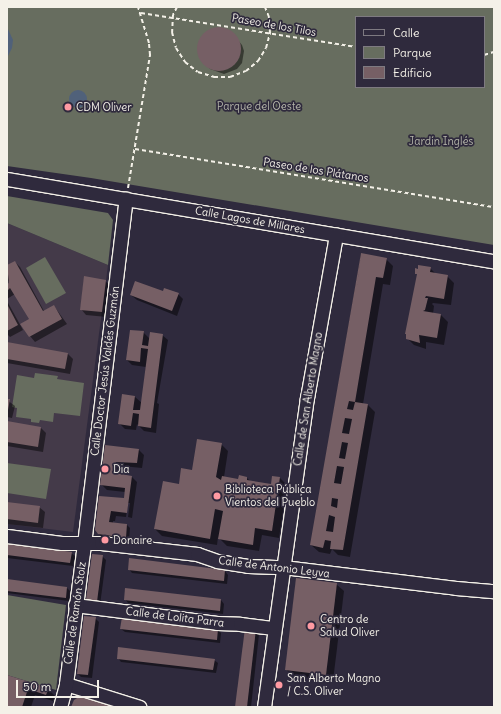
<!DOCTYPE html>
<meta charset="utf-8">
<style>
body{margin:0}
#map{position:relative;width:501px;height:714px;overflow:hidden;background:#2f2a3d;font-family:Delius,sans-serif}
div>[style]{position:absolute}
[style*='--x']{left:calc(var(--x)*1px);top:calc(var(--y)*1px);width:calc(var(--w)*1px);rotate:calc(var(--a)*1deg)}
.built>*{inset:0;background:#443a49}
.green>*{inset:0;background:#676d5f}
.water>*{inset:0;background:#50617a}
.round{border-radius:50%}
.shadow>*{inset:0;background:#0007}
.building>*{inset:0;background:#765f65}
.path>*{height:2px;margin-top:-1px;transform-origin:0;background:repeating-linear-gradient(90deg,#f4f1e8 0 4px,transparent 0 7px)}
.roads{filter:drop-shadow(1px 0 #f4f1e8) drop-shadow(-1px 0 #f4f1e8) drop-shadow(0 1px #f4f1e8) drop-shadow(0 -1px #f4f1e8)}
.minor>*{height:13px;margin:-6.5px;padding:0 6.5px;transform-origin:6.5px;border-radius:6.5px;background:#2f2a3d}
.dots>*{width:11px;height:11px;translate:-50% -50%;box-sizing:border-box;border:2px solid #2f2a3d;border-radius:50%}
span{translate:-50% -50%;white-space:nowrap;text-align:center;line-height:1.15;-webkit-text-stroke:3.5px #2f2a3d;paint-order:stroke}
.street-label{font-size:11px;color:#f4f1e8}
.park-label{font-size:11px;color:#b5b6aa}
.poi-label{font-size:11px;color:#f4f1e8}
.left{translate:0 -50%;text-align:left}
.frame{position:absolute;inset:0;border:8px solid #f4f1e8;pointer-events:none}
.legend{position:absolute;left:355px;top:16px;width:130px;height:72px;box-sizing:border-box;background:#2f2a3d;border:1px solid #7e7a81;margin:0;padding:5px 7px;list-style:none;font-size:12px;color:#f4f1e8}
.legend li{display:flex;align-items:center;gap:8px;height:20px}
.legend b{width:20px;border:1px solid #7e7a81}
.scale{position:absolute;left:16px;top:680px;width:83px;height:18px;box-sizing:border-box;border:2px solid #f4f1e8;border-top:0;padding-left:5px;font-size:12px;line-height:14px;white-space:nowrap;color:#f4f1e8;-webkit-text-stroke:3px #2f2a3d;paint-order:stroke}
</style>
<div id="map">
<div class="built">
<div style="clip-path:polygon(7px 223px,108px 265px,73px 532px,7px 524px)"></div>
</div>
<div class="green">
<div style="clip-path:polygon(evenodd,7px 7px,494px 7px,494px 245px,91px 178px,7px 166px,7px 7px,356px 17px,484px 17px,484px 87px,356px 87px,356px 17px)"></div>
<div style="clip-path:polygon(7px 196px,108px 213px,113px 220px,108px 265px,7px 223px)"></div>
<div style="clip-path:polygon(45px 257px,66px 293px,46px 304px,26px 268px)"></div>
<div style="clip-path:polygon(35px 373px,58px 376px,57px 379px,84px 383px,80px 416px,54px 413px,53px 422px,40px 420px,39px 423px,31px 422px,31px 419px,16px 417px,17px 408px,12px 407px,17px 375px,34px 378px)"></div>
<div style="clip-path:polygon(7px 463px,51px 469px,46px 499px,7px 493px)"></div>
<div style="clip-path:polygon(7px 595px,66px 605px,56px 690px,7px 675px)"></div>
</div>
<div class="water">
<div style="clip-path:polygon(7px 27px,13px 40px,12px 48px,7px 58px)"></div>
<div class="round" style="left:69px;top:90px;width:18px;height:18px"></div>
</div>
<div class="shadow">
<div style="clip-path:polygon(217px 28px,230px 31px,242px 45px,244px 51px,242px 63px,237px 69px,224px 74px,210px 69px,199px 53px,201px 39px,205px 34px)"></div>
<div style="clip-path:polygon(361px 254px,386px 259px,393px 266px,390px 285px,383px 284px,363px 404px,368px 405px,375px 412px,350px 557px,338px 555px,332px 549px,330px 554px,319px 552px,311px 545px)"></div>
<div style="clip-path:polygon(15px 262px,20px 267px,44px 311px,54px 306px,67px 324px,35px 342px,30px 336px,30px 319px,15px 294px,7px 299px,7px 285px,10px 284px,7px 278px,7px 266px)"></div>
<div style="clip-path:polygon(430px 268px,436px 274px,447px 276px,454px 283px,451px 305px,433px 303px,432px 304px,434px 306px,433px 314px,441px 315px,448px 322px,444px 345px,426px 342px,426px 349px,414px 345px,407px 338px,406px 334px,418px 275px,416px 273px)"></div>
<div style="clip-path:polygon(105px 281px,111px 286px,107px 317px,86px 315px,81px 309px)"></div>
<div style="clip-path:polygon(164px 292px,178px 294px,183px 299px,177px 316px,137px 300px,131px 295px)"></div>
<div style="clip-path:polygon(7px 301px,23px 330px,10px 337px,7px 334px)"></div>
<div style="clip-path:polygon(143px 332px,150px 339px,162px 335px,168px 340px,157px 403px,159px 404px,156px 433px,144px 431px,137px 424px,136px 430px,125px 429px,119px 423px,123px 395px,135px 397px,142px 403px,146px 367px,132px 365px,127px 360px)"></div>
<div style="clip-path:polygon(7px 343px,68px 354px,73px 359px,70px 374px,7px 363px)"></div>
<div style="clip-path:polygon(7px 400px,15px 406px,12px 418px,7px 417px)"></div>
<div style="clip-path:polygon(7px 422px,41px 428px,46px 433px,43px 452px,7px 446px)"></div>
<div style="clip-path:polygon(221px 444px,228px 451px,224px 477px,239px 480px,247px 478px,251px 482px,272px 485px,273px 477px,280px 478px,287px 485px,279px 538px,262px 535px,259px 551px,227px 546px,218px 537px,217px 545px,162px 536px,155px 529px,179px 485px)"></div>
<div style="clip-path:polygon(106px 446px,139px 450px,144px 455px,142px 468px,122px 466px,120px 475px,132px 477px,137px 482px,132px 518px,128px 517px,130px 503px,128px 503px,126px 517px,116px 516px,115px 521px,113px 521px,113px 523px,126px 524px,130px 528px,129px 541px,102px 537px,99px 534px,99px 497px,125px 499px,125px 492px,107px 490px,101px 484px)"></div>
<div style="clip-path:polygon(7px 503px,39px 507px,45px 512px,43px 528px,7px 524px)"></div>
<div style="clip-path:polygon(7px 544px,71px 553px,75px 556px,73px 566px,7px 558px)"></div>
<div style="clip-path:polygon(102px 556px,106px 560px,100px 605px,90px 603px)"></div>
<div style="clip-path:polygon(129px 569px,225px 571px,228px 575px,227px 584px,132px 573px)"></div>
<div style="clip-path:polygon(7px 580px,67px 588px,70px 591px,69px 601px,7px 593px)"></div>
<div style="clip-path:polygon(336px 584px,344px 591px,333px 681px,293px 677px,286px 669px)"></div>
<div style="clip-path:polygon(126px 589px,221px 600px,224px 604px,223px 614px,128px 603px,125px 599px)"></div>
<div style="clip-path:polygon(95px 618px,99px 622px,92px 678px,81px 677px,78px 674px)"></div>
<div style="clip-path:polygon(121px 629px,218px 630px,221px 633px,220px 643px,125px 632px)"></div>
<div style="clip-path:polygon(256px 630px,259px 634px,251px 707px,236px 707px)"></div>
<div style="clip-path:polygon(118px 658px,214px 660px,218px 663px,216px 673px,121px 662px)"></div>
<div style="clip-path:polygon(7px 676px,48px 689px,55px 696px,53px 701px,35px 695px,31px 707px,7px 707px)"></div>
</div>
<div class="building">
<div class="round" style="left:197px;top:27px;width:44px;height:44px"></div>
<div style="clip-path:polygon(evenodd,361px 253px,387px 258px,383px 278px,376px 277px,355px 402px,349px 401px,347px 409px,353px 410px,355px 402px,368px 404px,343px 550px,330px 549px,331px 541px,325px 540px,323px 548px,310px 545px,361px 253px,345px 418px,352px 419px,349px 434px,342px 433px,345px 418px,361px 253px,342px 442px,348px 443px,345px 459px,339px 458px,342px 442px,361px 253px,337px 466px,344px 467px,341px 484px,334px 483px,337px 466px,361px 253px,332px 498px,338px 499px,337px 508px,331px 506px,332px 498px,361px 253px,329px 515px,335px 517px,333px 532px,326px 531px,329px 515px)"></div>
<div style="clip-path:polygon(15px 261px,43px 311px,54px 305px,62px 319px,29px 337px,20px 324px,29px 319px,10px 288px,7px 291px,7px 284px,9px 283px,7px 265px)"></div>
<div style="clip-path:polygon(418px 265px,431px 267px,430px 272px,448px 275px,444px 299px,426px 296px,425px 298px,428px 298px,425px 310px,423px 311px,441px 314px,437px 338px,419px 335px,420px 343px,406px 339px,406px 334px,405px 334px,417px 274px,415px 274px,415px 268px,418px 269px)"></div>
<div style="clip-path:polygon(84px 276px,106px 280px,102px 312px,80px 310px)"></div>
<div style="clip-path:polygon(135px 281px,163px 291px,164px 288px,179px 293px,172px 311px,130px 295px)"></div>
<div style="clip-path:polygon(7px 304px,18px 325px,7px 331px)"></div>
<div style="clip-path:polygon(130px 330px,144px 331px,142px 345px,148px 346px,150px 332px,163px 334px,151px 428px,138px 426px,139px 414px,133px 413px,131px 426px,118px 424px,122px 394px,135px 396px,133px 410px,140px 410px,148px 349px,141px 348px,140px 362px,126px 360px)"></div>
<div style="clip-path:polygon(7px 342px,68px 353px,65px 369px,7px 359px)"></div>
<div style="clip-path:polygon(7px 399px,10px 399px,8px 410px,7px 410px)"></div>
<div style="clip-path:polygon(7px 421px,41px 427px,38px 447px,7px 442px)"></div>
<div style="clip-path:polygon(197px 439px,222px 443px,216px 477px,221px 480px,222px 476px,238px 479px,239px 475px,247px 477px,247px 480px,271px 484px,272px 476px,280px 477px,272px 531px,255px 528px,253px 545px,218px 539px,223px 511px,215px 509px,210px 539px,154px 529px,163px 481px,179px 484px,181px 468px,192px 470px)"></div>
<div style="clip-path:polygon(105px 445px,139px 449px,137px 463px,116px 462px,116px 467px,115px 473px,132px 476px,127px 513px,111px 511px,109px 522px,127px 524px,126px 538px,98px 534px,95px 530px,99px 496px,124px 498px,125px 488px,100px 485px)"></div>
<div style="clip-path:polygon(7px 502px,40px 506px,38px 523px,7px 519px)"></div>
<div style="clip-path:polygon(7px 543px,72px 552px,70px 563px,7px 555px)"></div>
<div style="clip-path:polygon(92px 554px,103px 555px,97px 602px,86px 600px)"></div>
<div style="clip-path:polygon(129px 558px,225px 570px,224px 581px,128px 570px)"></div>
<div style="clip-path:polygon(296px 578px,337px 583px,326px 675px,285px 670px)"></div>
<div style="clip-path:polygon(7px 579px,67px 587px,66px 598px,7px 591px)"></div>
<div style="clip-path:polygon(125px 588px,221px 599px,220px 611px,124px 600px)"></div>
<div style="clip-path:polygon(84px 616px,96px 617px,88px 675px,77px 674px)"></div>
<div style="clip-path:polygon(122px 617px,218px 629px,217px 640px,120px 629px)"></div>
<div style="clip-path:polygon(245px 628px,256px 629px,247px 707px,235px 707px)"></div>
<div style="clip-path:polygon(118px 647px,215px 659px,213px 670px,117px 659px)"></div>
<div style="clip-path:polygon(7px 675px,49px 688px,46px 695px,28px 689px,22px 707px,7px 707px)"></div>
<div style="clip-path:polygon(82px 695px,119px 707px,71px 707px,74px 700px)"></div>
</div>
<div class="path">
<div style="--x:177;--y:7;--w:9;--a:117"></div>
<div style="--x:173;--y:15;--w:17;--a:93"></div>
<div style="--x:172;--y:32;--w:16;--a:76"></div>
<div style="--x:176;--y:48;--w:17;--a:57"></div>
<div style="--x:185;--y:62;--w:16;--a:38"></div>
<div style="--x:198;--y:72;--w:17;--a:17"></div>
<div style="--x:214;--y:77;--w:16;--a:0"></div>
<div style="--x:230;--y:77;--w:17;--a:-21"></div>
<div style="--x:246;--y:71;--w:16;--a:-40"></div>
<div style="--x:258;--y:61;--w:15;--a:-58"></div>
<div style="--x:266;--y:48;--w:16;--a:-75"></div>
<div style="--x:270;--y:33;--w:16;--a:-94"></div>
<div style="--x:269;--y:17;--w:11;--a:-112"></div>
<div style="--x:141;--y:13;--w:218;--a:9"></div>
<div style="--x:484;--y:55;--w:10;--a:-17"></div>
<div style="--x:135;--y:149;--w:364;--a:9.2"></div>
<div style="--x:128;--y:188;--w:135;--a:-80.6"></div>
<div style="--x:150;--y:55;--w:12;--a:-95"></div>
<div style="--x:149;--y:43;--w:38;--a:-107"></div>
</div>
<div class="roads">
<div class="minor">
<div style="--x:7;--y:179;--w:494;--a:9.6"></div>
<div style="--x:7;--y:536;--w:55;--a:7.3"></div>
<div style="--x:62;--y:543;--w:39;--a:0"></div>
<div style="--x:101;--y:543;--w:97;--a:6.5"></div>
<div style="--x:197;--y:554;--w:21;--a:19"></div>
<div style="--x:217;--y:561;--w:31;--a:9"></div>
<div style="--x:248;--y:566;--w:35;--a:2"></div>
<div style="--x:283;--y:567;--w:174;--a:6.9"></div>
<div style="--x:456;--y:588;--w:38;--a:5"></div>
<div style="--x:75;--y:605;--w:143;--a:7.2"></div>
<div style="--x:217;--y:623;--w:23;--a:2"></div>
<div style="--x:240;--y:624;--w:34;--a:7"></div>
<div style="--x:66;--y:684;--w:77;--a:17.3"></div>
<div style="--x:60;--y:707;--w:24;--a:-75"></div>
<div style="--x:66;--y:684;--w:133;--a:-82.7"></div>
<div style="--x:83;--y:552;--w:356;--a:-83.1"></div>
<div style="--x:264;--y:707;--w:312;--a:-82.1"></div>
<div style="--x:307;--y:398;--w:166;--a:-79.9"></div>
</div>
</div>
<div class="dots">
<div style="left:68px;top:107px;background:#ff9aa2"></div>
<div style="left:105px;top:469px;background:#ff9aa2"></div>
<div style="left:217px;top:496px;background:#ff9aa2"></div>
<div style="left:105px;top:540px;background:#ff9aa2"></div>
<div style="left:311px;top:626px;background:#ff9aa2"></div>
<div style="left:279px;top:685px;background:#ff9aa2"></div>
</div>
<div class="street-label">
<span style="left:274px;top:25px;rotate:10deg">Paseo de los Tilos</span>
<span style="left:316px;top:170px;rotate:9deg">Paseo de los Plátanos</span>
<span style="left:250px;top:220px;rotate:10deg">Calle Lagos de Millares</span>
<span style="left:105px;top:371px;rotate:-83deg">Calle Doctor Jesús Valdés Guzmán</span>
<span style="left:308px;top:399px;rotate:-81deg">Calle de San Alberto Magno</span>
<span style="left:274px;top:567px;rotate:7deg">Calle de Antonio Leyva</span>
<span style="left:75px;top:613px;rotate:-82deg">Calle de Ramón Stolz</span>
<span style="left:175px;top:617px;rotate:7deg">Calle de Lolita Parra</span>
</div>
<div class="park-label">
<span style="left:259px;top:106px">Parque del Oeste</span>
<span style="left:441px;top:141px">Jardín Inglés</span>
</div>
<div class="poi-label">
<span class="left" style="left:76px;top:107px">CDM Oliver</span>
<span class="left" style="left:113px;top:469px">Dia</span>
<span class="left" style="left:225px;top:496px">Biblioteca Pública<br>Vientos del Pueblo</span>
<span class="left" style="left:113px;top:540px">Donaire</span>
<span class="left" style="left:320px;top:626px">Centro de<br>Salud Oliver</span>
<span class="left" style="left:287px;top:685px">San Alberto Magno<br>/ C.S. Oliver</span>
</div>
<div class="frame"></div>
<ul class="legend">
<li><b style="height:5px;background:#2f2a3d"></b>Calle</li>
<li><b style="height:11px;background:#676d5f"></b>Parque</li>
<li><b style="height:11px;background:#765f65"></b>Edificio</li>
</ul>
<div class="scale">50 m</div>
</div>
